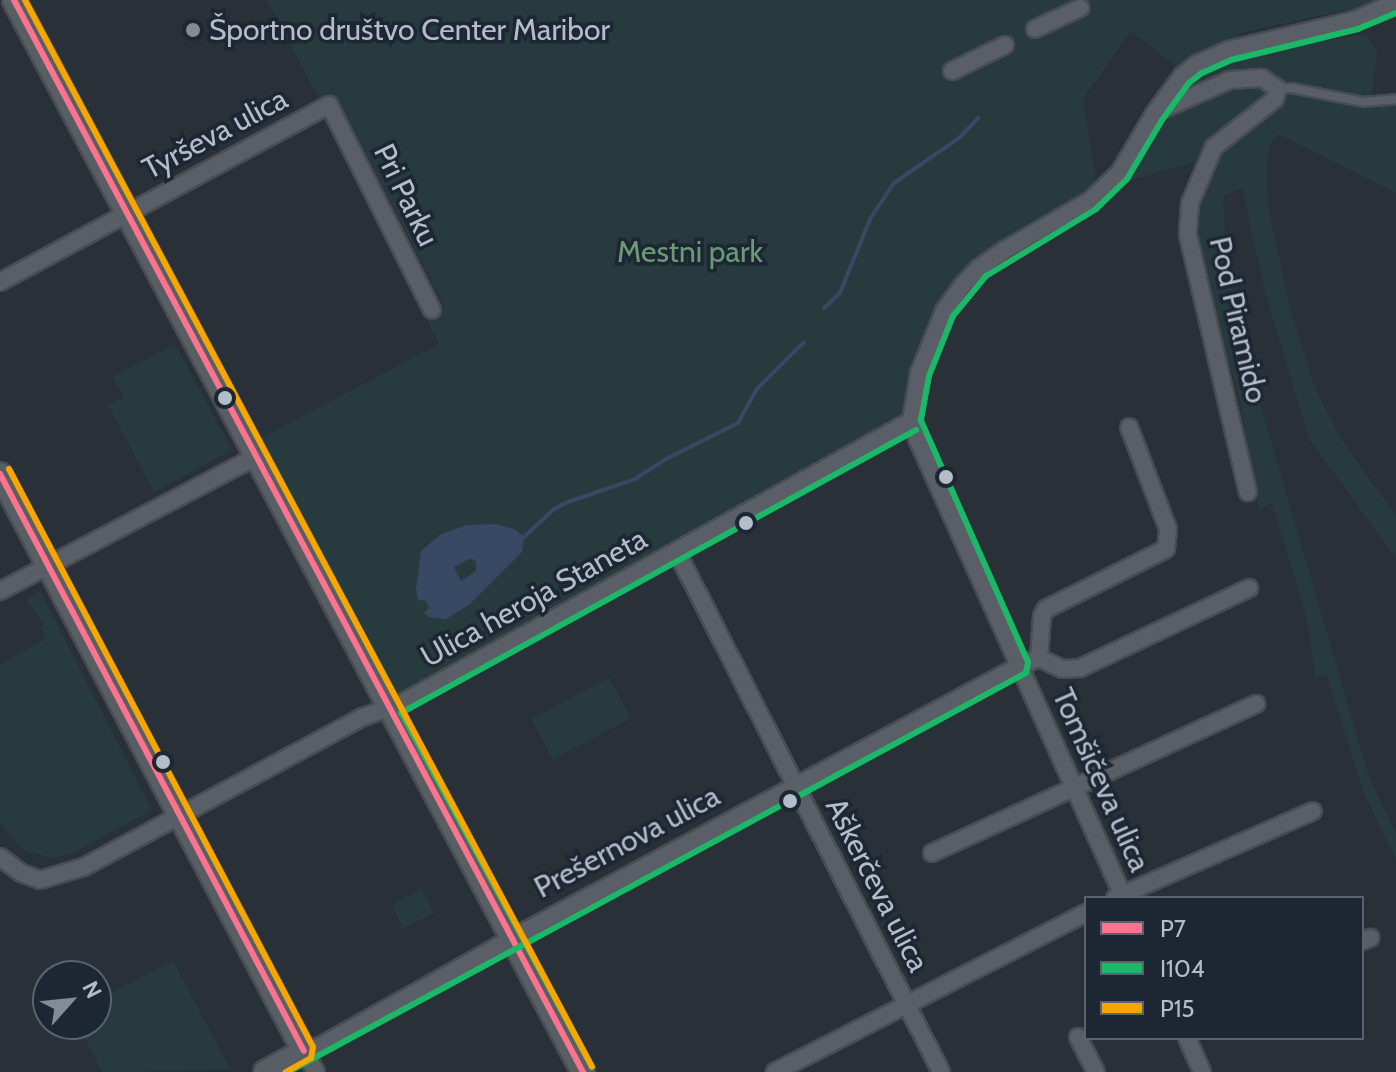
<!DOCTYPE html>
<meta charset="utf-8">
<style>
body{margin:0}
#map{position:relative;width:1396px;height:1072px;overflow:hidden;background:#2a3038;font-family:Cabin,sans-serif}
div>[style]{position:absolute}
[style*='--x']{left:calc(var(--x)*1px);top:calc(var(--y)*1px);width:calc(var(--w)*1px);rotate:calc(var(--a)*1deg)}
.green>*{inset:0;background:#273a3e}
.water>*{inset:0;background:#384963}
.stream>*{height:4px;margin:-2px;padding:0 2px;transform-origin:2px;border-radius:2px;background:#384963}
.roads{filter:drop-shadow(2px 0 #484c53) drop-shadow(-2px 0 #484c53) drop-shadow(0 2px #484c53) drop-shadow(0 -2px #484c53)}
.lane>*{height:8px;margin:-4px;padding:0 4px;transform-origin:4px;border-radius:4px;background:#5a5e66}
.street>*{height:16px;margin:-8px;padding:0 8px;transform-origin:8px;border-radius:8px;background:#5a5e66}
.secondary>*{height:22px;margin:-11px;padding:0 11px;transform-origin:11px;border-radius:11px;background:#595d64}
.bus-1>*{height:6px;margin:-3px;padding:0 3px;transform-origin:3px;border-radius:3px;background:#fc738d}
.bus-2>*{height:6px;margin:-3px;padding:0 3px;transform-origin:3px;border-radius:3px;background:#1ab867}
.bus-3>*{height:6px;margin:-3px;padding:0 3px;transform-origin:3px;border-radius:3px;background:#f7a600}
.dots>*{width:22px;height:22px;translate:-50% -50%;box-sizing:border-box;border:4px solid #1d2633;border-radius:50%}
span{translate:-50% -50%;white-space:nowrap;text-align:center;line-height:1.15;-webkit-text-stroke:7px #1d2633;paint-order:stroke}
.poi-label{font-size:30px;color:#b4bcc9}
.left{translate:0 -50%;text-align:left}
.street-label{font-size:30px;color:#b4bcc9}
.park-label{font-size:30px;color:#6b9a76}
.legend{position:absolute;left:1084px;top:896px;width:280px;height:144px;box-sizing:border-box;background:#1d2633;border:2px solid #59626f;margin:0;padding:10px 14px;list-style:none;font-size:24px;color:#b4bcc9}
.legend li{display:flex;align-items:center;gap:16px;height:40px}
.legend b{width:40px;border:2px solid #59626f}
.north{position:absolute;left:32px;top:960px;width:80px;height:80px;box-sizing:border-box;background:#1d2633;border:2px solid #59626f;border-radius:50%;rotate:63deg;font-size:22px;font-weight:700;line-height:32px;text-align:center;color:#b4bcc9}
.north::after{content:'';display:block;margin:auto;width:28px;height:36px;background:#848b96;clip-path:polygon(50% 0,100% 100%,50% 72%,0 100%)}
</style>
<div id="map">
<div class="green">
<div style="clip-path:polygon(267px 0,1381px 0,1355px 14px,1345px 10px,1240px 33px,1232px 45px,1177px 67px,1131px 31px,1083px 99px,1097px 186px,1001px 245px,950px 306px,911px 418px,398px 696px,261px 438px,439px 344px,425px 316px,444px 305px,335px 94px,320px 101px)"></div>
<div style="clip-path:polygon(1366px 34px,1377px 52px,1371px 102px,1396px 106px,1396px 193px,1278px 134px,1270px 147px,1266px 170px,1268px 205px,1290px 309px,1316px 390px,1340px 437px,1396px 516px,1396px 558px,1309px 439px,1264px 288px,1242px 188px,1223px 196px,1226px 263px,1250px 369px,1368px 774px,1396px 834px,1396px 860px,1363px 790px,1326px 674px,1316px 677px,1306px 615px,1272px 504px,1259px 509px,1240px 401px,1194px 241px,1194px 202px,1205px 173px,1196px 161px,1122px 183px,1191px 77px,1266px 50px)"></div>
<div style="clip-path:polygon(175px 344px,232px 450px,154px 492px,108px 405px,124px 397px,112px 377px)"></div>
<div style="clip-path:polygon(40px 591px,152px 810px,75px 852px,53px 858px,23px 850px,0 824px,0 664px,46px 639px,41px 627px,44px 625px,26px 599px)"></div>
<div style="clip-path:polygon(609px 678px,631px 718px,553px 760px,531px 719px)"></div>
<div style="clip-path:polygon(421px 888px,434px 913px,403px 929px,392px 905px)"></div>
<div style="clip-path:polygon(173px 961px,231px 1070px,102px 1072px,77px 1024px,96px 1024px,96px 1000px)"></div>
</div>
<div class="water">
<div style="clip-path:polygon(evenodd,496px 524px,514px 529px,524px 537px,522px 552px,469px 605px,446px 619px,429px 617px,424px 613px,429px 608px,426px 601px,418px 600px,416px 589px,421px 551px,441px 534px,467px 525px,496px 524px,471px 558px,476px 562px,476px 571px,461px 581px,454px 567px,471px 558px)"></div>
</div>
<div class="stream">
<div style="--x:824;--y:308;--w:22;--a:-43"></div>
<div style="--x:840;--y:293;--w:80;--a:-67.9"></div>
<div style="--x:870;--y:219;--w:43;--a:-56.3"></div>
<div style="--x:894;--y:183;--w:79;--a:-34.7"></div>
<div style="--x:959;--y:138;--w:28;--a:-46"></div>
<div style="--x:524;--y:537;--w:40;--a:-43"></div>
<div style="--x:553;--y:510;--w:14;--a:-30"></div>
<div style="--x:565;--y:503;--w:74;--a:-18.9"></div>
<div style="--x:635;--y:479;--w:37;--a:-33"></div>
<div style="--x:666;--y:459;--w:80;--a:-26.6"></div>
<div style="--x:738;--y:423;--w:39;--a:-61"></div>
<div style="--x:757;--y:389;--w:66;--a:-45"></div>
</div>
<div class="roads">
<div class="lane">
<div style="--x:1278;--y:89;--w:13;--a:-4"></div>
<div style="--x:1291;--y:88;--w:74;--a:10.9"></div>
<div style="--x:1364;--y:102;--w:32;--a:-5"></div>
</div>
<div class="street">
<div style="--x:1035;--y:29;--w:50;--a:-25"></div>
<div style="--x:952;--y:71;--w:59;--a:-26.1"></div>
<div style="--x:1159;--y:111;--w:77;--a:-23.6"></div>
<div style="--x:1230;--y:80;--w:32;--a:-4"></div>
<div style="--x:1262;--y:78;--w:19;--a:35"></div>
<div style="--x:1278;--y:89;--w:10;--a:107"></div>
<div style="--x:1275;--y:99;--w:78;--a:141.8"></div>
<div style="--x:1214;--y:147;--w:61;--a:113.2"></div>
<div style="--x:1190;--y:203;--w:32;--a:94"></div>
<div style="--x:1188;--y:235;--w:264;--a:76.9"></div>
<div style="--x:0;--y:282;--w:374;--a:-28.3"></div>
<div style="--x:329;--y:105;--w:229;--a:63.3"></div>
<div style="--x:677;--y:552;--w:583;--a:63.08"></div>
<div style="--x:0;--y:591;--w:288;--a:-27.7"></div>
<div style="--x:1039;--y:658;--w:42;--a:-85.9"></div>
<div style="--x:1042;--y:616;--w:8;--a:-60"></div>
<div style="--x:1046;--y:609;--w:134;--a:-26.6"></div>
<div style="--x:1166;--y:549;--w:20;--a:-84"></div>
<div style="--x:1168;--y:529;--w:109;--a:-110.9"></div>
<div style="--x:932;--y:853;--w:357;--a:-24.7"></div>
<div style="--x:0;--y:857;--w:26;--a:37"></div>
<div style="--x:21;--y:873;--w:20;--a:20"></div>
<div style="--x:40;--y:880;--w:46;--a:-16.5"></div>
<div style="--x:84;--y:867;--w:317;--a:-28.3"></div>
<div style="--x:363;--y:717;--w:41;--a:-19.7"></div>
<div style="--x:402;--y:703;--w:582;--a:-28.99"></div>
<div style="--x:1115;--y:898;--w:216;--a:-23.7"></div>
<div style="--x:1124;--y:898;--w:501;--a:-114.26"></div>
<div style="--x:918;--y:441;--w:21;--a:-109"></div>
<div style="--x:911;--y:421;--w:49;--a:-80.5"></div>
<div style="--x:919;--y:373;--w:67;--a:-68"></div>
<div style="--x:944;--y:311;--w:31;--a:-54"></div>
<div style="--x:962;--y:286;--w:25;--a:-47"></div>
<div style="--x:979;--y:268;--w:32;--a:-35"></div>
<div style="--x:1005;--y:250;--w:99;--a:-30.2"></div>
<div style="--x:1091;--y:200;--w:40;--a:-44"></div>
<div style="--x:1120;--y:172;--w:67;--a:-59.6"></div>
<div style="--x:1154;--y:114;--w:47;--a:-53.6"></div>
<div style="--x:1182;--y:76;--w:19;--a:-39"></div>
<div style="--x:1197;--y:64;--w:34;--a:-24"></div>
<div style="--x:1228;--y:50;--w:130;--a:-13.3"></div>
<div style="--x:1355;--y:20;--w:45;--a:-23.7"></div>
<div style="--x:1362;--y:941;--w:9;--a:-21"></div>
<div style="--x:1078;--y:1037;--w:39;--a:63"></div>
<div style="--x:1187;--y:1038;--w:37;--a:66"></div>
<div style="--x:316;--y:1072;--w:24;--a:-120"></div>
<div style="--x:304;--y:1051;--w:19;--a:-18"></div>
<div style="--x:322;--y:1045;--w:231;--a:-29.3"></div>
<div style="--x:523;--y:932;--w:563;--a:-28.2"></div>
<div style="--x:1019;--y:666;--w:22;--a:-22"></div>
<div style="--x:1039;--y:658;--w:26;--a:25"></div>
<div style="--x:1063;--y:669;--w:17;--a:-3"></div>
<div style="--x:1080;--y:668;--w:187;--a:-25.3"></div>
<div style="--x:775;--y:1072;--w:349;--a:-27.1"></div>
</div>
<div class="secondary">
<div style="--x:14;--y:0;--w:1214;--a:62.04"></div>
<div style="--x:0;--y:474;--w:652;--a:62.22"></div>
<div style="--x:304;--y:1051;--w:44;--a:151.7"></div>
</div>
</div>
<div class="bus-1">
<div style="--x:14;--y:0;--w:1214;--a:62.04"></div>
<div style="--x:0;--y:474;--w:652;--a:62.22"></div>
</div>
<div class="bus-2">
<div style="--x:592;--y:1067;--w:402;--a:-118.3"></div>
<div style="--x:401;--y:713;--w:588;--a:-28.79"></div>
<div style="--x:288;--y:1072;--w:839;--a:-28.4"></div>
<div style="--x:1026;--y:673;--w:11;--a:-80"></div>
<div style="--x:1028;--y:662;--w:265;--a:-113.9"></div>
<div style="--x:921;--y:420;--w:45;--a:-79.7"></div>
<div style="--x:929;--y:376;--w:65;--a:-68.2"></div>
<div style="--x:953;--y:316;--w:52;--a:-50.5"></div>
<div style="--x:986;--y:276;--w:129;--a:-31.3"></div>
<div style="--x:1096;--y:209;--w:43;--a:-44.1"></div>
<div style="--x:1127;--y:179;--w:69;--a:-59.3"></div>
<div style="--x:1162;--y:120;--w:46;--a:-53.9"></div>
<div style="--x:1189;--y:83;--w:16;--a:-38"></div>
<div style="--x:1202;--y:73;--w:32;--a:-24"></div>
<div style="--x:1231;--y:60;--w:131;--a:-13.7"></div>
<div style="--x:1358;--y:29;--w:41;--a:-22.8"></div>
</div>
<div class="bus-3">
<div style="--x:25;--y:0;--w:1208;--a:62.01"></div>
<div style="--x:9;--y:469;--w:653;--a:62.26"></div>
<div style="--x:313;--y:1047;--w:11;--a:100"></div>
<div style="--x:311;--y:1058;--w:29;--a:151"></div>
</div>
<div class="dots">
<div style="left:193px;top:30px;background:#848b96"></div>
<div style="left:225px;top:398px;background:#b4bcc9"></div>
<div style="left:946px;top:477px;background:#b4bcc9"></div>
<div style="left:746px;top:523px;background:#b4bcc9"></div>
<div style="left:163px;top:762px;background:#b4bcc9"></div>
<div style="left:790px;top:801px;background:#b4bcc9"></div>
</div>
<div class="poi-label">
<span class="left" style="left:209px;top:30px">Športno društvo Center Maribor</span>
</div>
<div class="street-label">
<span style="left:215px;top:134px;rotate:-28deg">Tyrševa ulica</span>
<span style="left:406px;top:195px;rotate:64deg">Pri Parku</span>
<span style="left:1238px;top:320px;rotate:77deg">Pod Piramido</span>
<span style="left:534px;top:598px;rotate:-29deg">Ulica heroja Staneta</span>
<span style="left:1101px;top:780px;rotate:66deg">Tomšičeva ulica</span>
<span style="left:627px;top:842px;rotate:-28deg">Prešernova ulica</span>
<span style="left:877px;top:885px;rotate:63deg">Aškerčeva ulica</span>
</div>
<div class="park-label">
<span style="left:690px;top:252px">Mestni park</span>
</div>
<ul class="legend">
<li><b style="height:10px;background:#fc738d"></b>P7</li>
<li><b style="height:10px;background:#1ab867"></b>I104</li>
<li><b style="height:10px;background:#f7a600"></b>P15</li>
</ul>
<div class="north">N</div>
</div>
